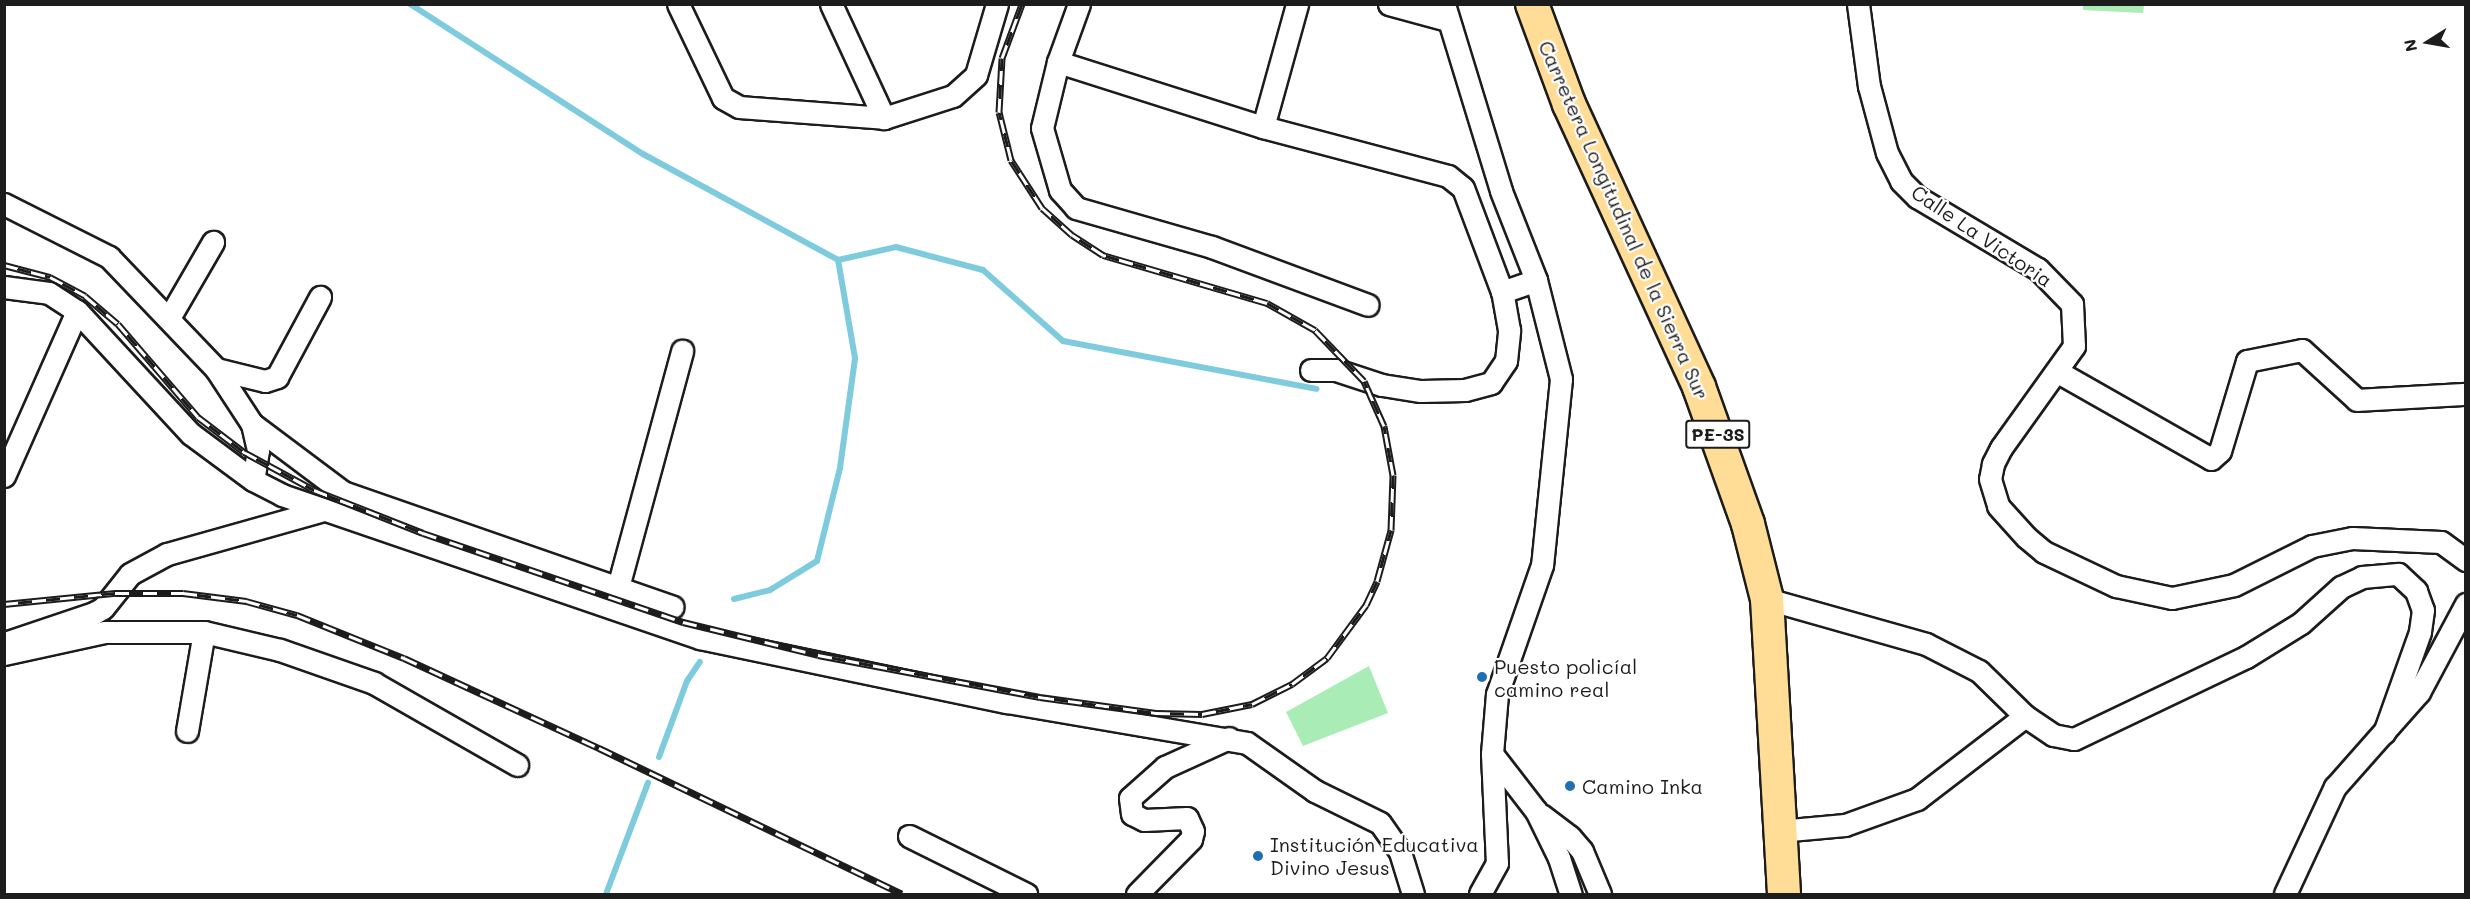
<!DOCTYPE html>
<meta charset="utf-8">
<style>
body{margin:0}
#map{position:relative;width:2470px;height:899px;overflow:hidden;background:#fff;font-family:Mali,sans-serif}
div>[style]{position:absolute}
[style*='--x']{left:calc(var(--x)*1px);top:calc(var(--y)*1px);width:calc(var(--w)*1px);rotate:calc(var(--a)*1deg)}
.green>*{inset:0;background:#aaecb5}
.stream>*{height:6px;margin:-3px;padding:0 3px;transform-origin:3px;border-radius:3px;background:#7ecbdd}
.roads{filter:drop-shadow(2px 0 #1c1c1c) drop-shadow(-2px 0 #1c1c1c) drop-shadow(0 2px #1c1c1c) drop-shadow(0 -2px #1c1c1c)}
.minor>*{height:21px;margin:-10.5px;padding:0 10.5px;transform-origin:10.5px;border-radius:10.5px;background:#fff}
.highway>*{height:32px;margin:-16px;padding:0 16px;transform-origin:16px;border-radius:16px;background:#ffdd96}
.rail>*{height:7px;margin-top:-3.5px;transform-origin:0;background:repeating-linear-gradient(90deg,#fff 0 14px,#1c1c1c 0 28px);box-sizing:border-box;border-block:2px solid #1c1c1c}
.dots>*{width:16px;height:16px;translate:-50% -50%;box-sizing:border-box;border:3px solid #fff;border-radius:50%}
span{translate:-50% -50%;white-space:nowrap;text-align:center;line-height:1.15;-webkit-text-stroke:4.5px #fff;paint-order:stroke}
.shield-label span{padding:2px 4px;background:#fff;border:2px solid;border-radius:4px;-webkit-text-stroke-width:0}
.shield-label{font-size:18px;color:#1c1c1c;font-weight:700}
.street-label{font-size:20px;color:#1c1c1c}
.poi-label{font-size:20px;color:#1c1c1c}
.left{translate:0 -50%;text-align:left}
.frame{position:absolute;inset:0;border:6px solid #1c1c1c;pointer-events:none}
.north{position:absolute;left:2398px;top:12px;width:60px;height:60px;-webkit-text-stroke:4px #fff;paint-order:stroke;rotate:259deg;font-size:16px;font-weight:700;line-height:24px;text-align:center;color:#1c1c1c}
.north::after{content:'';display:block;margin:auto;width:21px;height:27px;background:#1c1c1c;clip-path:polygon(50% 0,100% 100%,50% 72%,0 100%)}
</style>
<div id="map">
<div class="green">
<div style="clip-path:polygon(2083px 5px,2083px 4px,2144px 5px,2143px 13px,2083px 10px)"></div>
<div style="clip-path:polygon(1369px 666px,1388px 713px,1303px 746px,1286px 712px)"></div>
</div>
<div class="stream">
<div style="--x:410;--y:4;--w:277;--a:32.8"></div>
<div style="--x:643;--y:154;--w:222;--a:28.5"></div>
<div style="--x:838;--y:260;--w:59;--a:-12.6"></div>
<div style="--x:896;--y:247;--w:90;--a:14.8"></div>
<div style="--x:983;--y:270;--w:107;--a:41.6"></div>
<div style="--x:1063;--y:341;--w:258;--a:10.7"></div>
<div style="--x:734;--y:599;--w:37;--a:-14"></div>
<div style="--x:770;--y:590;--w:55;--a:-31.7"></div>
<div style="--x:817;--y:561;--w:96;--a:-76.1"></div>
<div style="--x:840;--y:468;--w:111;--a:-82.2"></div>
<div style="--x:855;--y:358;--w:99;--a:-99.8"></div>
<div style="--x:659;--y:757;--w:81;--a:-69.8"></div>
<div style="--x:687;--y:681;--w:23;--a:-56"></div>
<div style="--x:606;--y:894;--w:119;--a:-69.3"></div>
</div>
<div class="roads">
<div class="minor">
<div style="--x:678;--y:4;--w:104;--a:64.4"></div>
<div style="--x:723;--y:98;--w:18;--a:29"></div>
<div style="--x:739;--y:107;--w:145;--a:4.3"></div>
<div style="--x:884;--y:118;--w:72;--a:-17.7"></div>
<div style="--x:953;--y:96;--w:31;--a:-42"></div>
<div style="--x:976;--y:75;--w:74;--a:-73.5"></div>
<div style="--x:831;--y:4;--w:126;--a:65.1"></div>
<div style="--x:1079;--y:4;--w:62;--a:109.9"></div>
<div style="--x:1058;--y:62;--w:68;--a:103.6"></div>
<div style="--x:1042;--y:128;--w:65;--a:73.8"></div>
<div style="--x:1060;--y:190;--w:24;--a:48"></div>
<div style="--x:1076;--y:208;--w:141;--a:16"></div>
<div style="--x:1212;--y:247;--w:166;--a:20.4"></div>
<div style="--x:1389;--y:4;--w:61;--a:15.2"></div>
<div style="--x:1444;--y:4;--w:195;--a:73"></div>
<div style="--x:1501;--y:191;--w:96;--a:68.5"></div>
<div style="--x:1536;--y:280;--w:102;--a:75.8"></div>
<div style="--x:1561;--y:379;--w:187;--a:95.8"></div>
<div style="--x:1542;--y:565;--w:137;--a:109.2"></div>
<div style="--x:1497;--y:694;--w:60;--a:94.8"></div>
<div style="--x:1492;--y:754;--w:109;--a:87.4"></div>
<div style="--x:1497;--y:863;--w:35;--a:119"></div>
<div style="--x:1858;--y:4;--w:83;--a:82.4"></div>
<div style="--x:1869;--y:86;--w:69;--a:75"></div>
<div style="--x:1887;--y:153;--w:31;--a:63"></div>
<div style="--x:1901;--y:181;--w:23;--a:45"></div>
<div style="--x:1917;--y:197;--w:141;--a:30.8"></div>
<div style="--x:2038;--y:269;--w:49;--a:45.8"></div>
<div style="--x:2072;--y:304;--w:42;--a:87.3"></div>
<div style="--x:2074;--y:346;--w:125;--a:125.6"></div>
<div style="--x:2001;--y:448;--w:18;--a:117"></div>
<div style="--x:1993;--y:464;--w:15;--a:101"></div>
<div style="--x:1990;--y:479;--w:28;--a:73"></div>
<div style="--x:1998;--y:506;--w:42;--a:47.9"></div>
<div style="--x:2026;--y:537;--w:23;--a:40"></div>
<div style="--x:2044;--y:552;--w:80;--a:25.3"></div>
<div style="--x:2116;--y:586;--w:57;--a:12.1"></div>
<div style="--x:2172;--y:598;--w:63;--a:-11.8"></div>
<div style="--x:2234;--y:585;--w:87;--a:-26.6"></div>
<div style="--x:2312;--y:546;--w:41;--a:-11.3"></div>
<div style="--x:2352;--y:538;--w:89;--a:2.6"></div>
<div style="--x:2441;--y:542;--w:31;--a:36"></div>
<div style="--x:1058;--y:62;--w:215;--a:17.6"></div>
<div style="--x:1263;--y:127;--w:191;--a:14.8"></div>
<div style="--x:1448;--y:176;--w:19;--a:39"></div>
<div style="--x:1463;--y:188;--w:111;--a:69.4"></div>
<div style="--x:1502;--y:292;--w:36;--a:-19"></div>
<div style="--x:1263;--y:127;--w:128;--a:-74.5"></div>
<div style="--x:4;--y:204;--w:118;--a:26.8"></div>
<div style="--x:109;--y:257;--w:155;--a:46.3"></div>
<div style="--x:216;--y:369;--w:66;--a:56.8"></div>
<div style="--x:252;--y:424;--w:27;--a:77"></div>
<div style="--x:258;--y:450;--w:30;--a:99"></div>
<div style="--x:4;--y:287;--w:45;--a:7.6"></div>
<div style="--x:49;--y:293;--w:33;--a:33"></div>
<div style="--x:77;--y:311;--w:168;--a:47.2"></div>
<div style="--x:191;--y:434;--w:77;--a:36.6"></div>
<div style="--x:253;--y:480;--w:33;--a:27"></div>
<div style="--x:282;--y:495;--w:442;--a:18.9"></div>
<div style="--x:700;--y:638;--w:314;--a:11.8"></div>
<div style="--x:1007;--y:702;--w:243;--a:9.7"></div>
<div style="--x:1247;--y:743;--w:83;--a:35.2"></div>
<div style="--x:1315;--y:791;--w:72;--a:26.2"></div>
<div style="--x:1380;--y:823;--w:35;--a:55"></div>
<div style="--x:1400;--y:852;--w:44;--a:72.8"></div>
<div style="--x:169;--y:318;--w:88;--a:-59.9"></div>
<div style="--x:216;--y:369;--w:50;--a:13.8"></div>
<div style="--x:265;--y:381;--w:13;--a:-18"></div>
<div style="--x:277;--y:377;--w:91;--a:-61.7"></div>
<div style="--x:1311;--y:370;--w:25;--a:0"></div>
<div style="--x:1336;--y:370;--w:48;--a:18.1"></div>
<div style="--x:1382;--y:385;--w:39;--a:9"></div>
<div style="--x:1421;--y:391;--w:44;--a:-1.3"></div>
<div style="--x:1465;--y:390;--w:27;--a:-15"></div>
<div style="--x:1491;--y:383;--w:27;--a:-56"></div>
<div style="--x:1506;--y:361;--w:31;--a:-84"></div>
<div style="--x:1509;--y:330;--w:39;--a:-100"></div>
<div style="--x:2058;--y:372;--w:176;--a:29.6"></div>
<div style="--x:2211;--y:459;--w:12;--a:-42"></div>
<div style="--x:2220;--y:451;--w:94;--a:-73.3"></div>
<div style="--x:2247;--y:361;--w:56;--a:-11.3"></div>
<div style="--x:2302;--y:350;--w:74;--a:42.3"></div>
<div style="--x:2357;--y:400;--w:109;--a:-3.2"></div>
<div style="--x:252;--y:424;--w:114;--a:36.8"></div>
<div style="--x:343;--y:492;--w:349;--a:19.2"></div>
<div style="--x:4;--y:476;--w:180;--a:-66.1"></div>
<div style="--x:618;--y:587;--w:245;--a:-74.8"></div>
<div style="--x:1767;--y:599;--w:165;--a:15.8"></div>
<div style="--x:1926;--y:644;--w:59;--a:27"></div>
<div style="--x:1979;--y:671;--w:64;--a:44.4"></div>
<div style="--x:2025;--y:716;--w:34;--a:34"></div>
<div style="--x:2053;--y:735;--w:21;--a:11"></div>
<div style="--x:2074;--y:739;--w:191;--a:-25.5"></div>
<div style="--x:2246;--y:657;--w:65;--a:-31.7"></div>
<div style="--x:2301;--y:623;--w:54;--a:-42"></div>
<div style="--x:2341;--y:587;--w:23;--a:-25"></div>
<div style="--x:2362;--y:577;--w:36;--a:-5"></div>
<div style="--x:2398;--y:574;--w:25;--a:43"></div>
<div style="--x:2416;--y:591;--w:20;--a:70"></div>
<div style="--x:2423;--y:610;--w:22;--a:98"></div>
<div style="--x:2420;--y:632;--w:107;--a:109.6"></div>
<div style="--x:5;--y:643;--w:94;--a:-18.6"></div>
<div style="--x:94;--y:613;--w:10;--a:-29"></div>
<div style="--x:103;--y:608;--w:43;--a:-51.5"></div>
<div style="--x:130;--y:574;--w:42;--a:-28.4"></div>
<div style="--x:167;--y:554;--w:159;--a:-15.7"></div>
<div style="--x:4;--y:654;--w:103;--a:-12.3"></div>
<div style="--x:105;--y:632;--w:99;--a:0"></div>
<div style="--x:204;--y:632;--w:78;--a:13.3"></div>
<div style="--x:280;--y:650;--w:100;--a:19.3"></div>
<div style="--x:374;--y:683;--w:165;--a:29.8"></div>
<div style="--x:187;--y:731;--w:100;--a:-80.3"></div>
<div style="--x:1492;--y:754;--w:72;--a:52.3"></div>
<div style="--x:1536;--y:811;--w:52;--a:63.9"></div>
<div style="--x:1559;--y:858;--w:38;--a:72"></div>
<div style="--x:1541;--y:815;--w:36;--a:37"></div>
<div style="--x:1570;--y:837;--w:18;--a:49"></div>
<div style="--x:1582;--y:851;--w:47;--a:67.3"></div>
<div style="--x:1779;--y:831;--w:66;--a:-5.2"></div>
<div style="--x:1845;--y:825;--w:77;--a:-19.9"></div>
<div style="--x:1917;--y:799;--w:136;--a:-37.5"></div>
<div style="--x:909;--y:836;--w:131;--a:26.4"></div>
<div style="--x:1137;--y:894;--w:77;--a:-45.5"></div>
<div style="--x:1191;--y:839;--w:8;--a:-76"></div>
<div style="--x:1193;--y:831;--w:14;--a:-115"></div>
<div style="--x:1187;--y:818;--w:43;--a:177.3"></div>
<div style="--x:1144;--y:820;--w:13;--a:-153"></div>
<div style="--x:1132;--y:814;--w:16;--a:-97"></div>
<div style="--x:1130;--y:798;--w:47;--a:-41.5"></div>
<div style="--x:1165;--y:767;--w:70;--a:-24.4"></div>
<div style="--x:2285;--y:894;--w:118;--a:-65"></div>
<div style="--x:2335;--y:787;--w:127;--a:-48.5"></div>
<div style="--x:2419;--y:692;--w:100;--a:-61.9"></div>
</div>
<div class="highway">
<div style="--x:1532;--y:4;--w:107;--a:69.7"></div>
<div style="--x:1569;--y:104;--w:311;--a:65.3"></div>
<div style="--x:1699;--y:387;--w:145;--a:70.3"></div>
<div style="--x:1748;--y:524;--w:77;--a:75.8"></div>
<div style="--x:1767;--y:599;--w:295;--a:86.7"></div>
</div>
</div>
<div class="rail">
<div style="--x:4;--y:265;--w:48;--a:14.6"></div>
<div style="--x:50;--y:277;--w:40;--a:28"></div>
<div style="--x:85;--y:296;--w:43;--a:40.3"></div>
<div style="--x:118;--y:324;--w:123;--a:49.3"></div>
<div style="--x:198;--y:417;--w:58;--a:37.3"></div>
<div style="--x:244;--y:452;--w:80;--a:28.5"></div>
<div style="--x:314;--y:490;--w:117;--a:21.5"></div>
<div style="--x:423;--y:533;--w:275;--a:18.9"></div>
<div style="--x:683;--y:622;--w:139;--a:13.7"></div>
<div style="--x:818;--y:655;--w:226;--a:10.7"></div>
<div style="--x:1040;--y:697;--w:117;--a:7.9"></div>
<div style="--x:1156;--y:713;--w:46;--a:1.2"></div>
<div style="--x:1202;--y:714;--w:51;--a:-11.3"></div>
<div style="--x:1252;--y:704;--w:45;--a:-26.6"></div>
<div style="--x:1292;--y:684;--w:44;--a:-36.6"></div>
<div style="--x:1327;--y:658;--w:66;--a:-53.7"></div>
<div style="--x:1366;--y:605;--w:26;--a:-65"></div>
<div style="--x:1377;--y:581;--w:53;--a:-74.6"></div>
<div style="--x:1391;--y:530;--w:55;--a:-87.9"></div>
<div style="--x:1393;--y:475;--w:50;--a:-100.4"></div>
<div style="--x:1384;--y:426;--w:49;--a:-114"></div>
<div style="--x:1364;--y:381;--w:71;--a:-133.9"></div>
<div style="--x:1315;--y:330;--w:55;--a:-150.6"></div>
<div style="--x:1267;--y:303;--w:171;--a:-163.7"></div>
<div style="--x:1103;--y:255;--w:37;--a:-147"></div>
<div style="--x:1072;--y:235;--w:40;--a:-138"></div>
<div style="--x:1042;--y:208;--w:57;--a:-122.9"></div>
<div style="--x:1011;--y:160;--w:49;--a:-104"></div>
<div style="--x:999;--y:112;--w:54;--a:-86.8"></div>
<div style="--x:1002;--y:58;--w:58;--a:-69.7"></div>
<div style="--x:4;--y:604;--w:112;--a:-5.7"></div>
<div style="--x:115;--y:593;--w:68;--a:0"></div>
<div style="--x:183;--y:593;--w:64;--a:7.2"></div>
<div style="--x:246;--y:601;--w:53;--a:15.4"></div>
<div style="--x:297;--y:615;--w:115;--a:21.9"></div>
<div style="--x:404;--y:658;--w:215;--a:24.8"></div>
<div style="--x:599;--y:748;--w:336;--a:25.7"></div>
</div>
<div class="dots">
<div style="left:1482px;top:677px;background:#1f6fb2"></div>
<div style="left:1570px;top:786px;background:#1f6fb2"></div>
<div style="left:1258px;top:856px;background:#1f6fb2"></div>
</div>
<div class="shield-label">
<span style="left:1718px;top:434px">PE-3S</span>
</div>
<div class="street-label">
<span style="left:1624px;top:220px;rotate:66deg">Carretera Longitudinal de la Sierra Sur</span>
<span style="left:1982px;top:236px;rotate:34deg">Calle La Victoria</span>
</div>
<div class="poi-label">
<span class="left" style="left:1494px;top:678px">Puesto policíal<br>camino real</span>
<span class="left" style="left:1582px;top:786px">Camino Inka</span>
<span class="left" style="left:1270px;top:856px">Institución Educativa<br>Divino Jesus</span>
</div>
<div class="frame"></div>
<div class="north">N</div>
</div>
